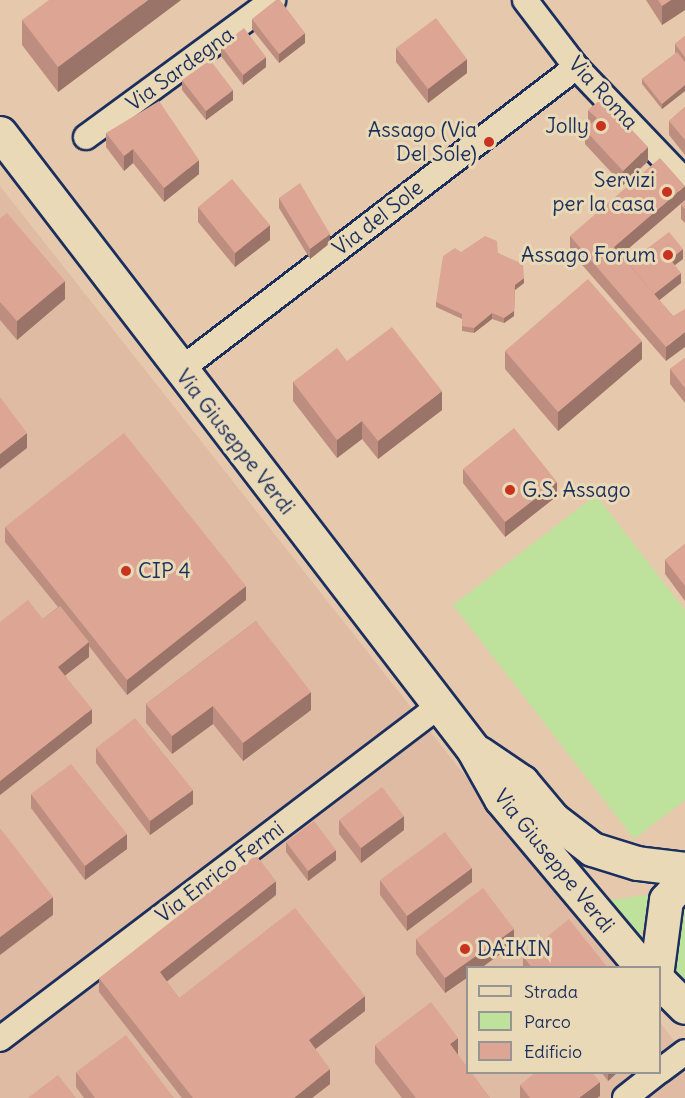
<!DOCTYPE html>
<style>
body{margin:0}
#map{position:relative;width:685px;height:1098px;overflow:hidden;background:#e6c9ac;font-family:Delius,sans-serif}
div>[style]{position:absolute}
[style*='--x']{left:calc(var(--x)*1px);top:calc(var(--y)*1px);width:calc(var(--w)*1px);rotate:calc(var(--a)*1deg)}
.built>*{inset:0;background:#dfbba4}
.green>*{inset:0;background:#bee19b}
.roads{filter:drop-shadow(2px 0 #1b2f5e) drop-shadow(-2px 0 #1b2f5e) drop-shadow(0 2px #1b2f5e) drop-shadow(0 -2px #1b2f5e)}
.street>*{height:24px;margin:-12px;padding:0 12px;transform-origin:12px;border-radius:12px;background:#ead9b6}
.secondary>*{height:33px;margin:-16.5px;padding:0 16.5px;transform-origin:16.5px;border-radius:16.5px;background:#ead9b6}
.wall>*{inset:0;background:#bd8e7f}
.shaded-wall>*{inset:0;background:#9a7468}
.building>*{inset:0;background:#dca594}
.dots>*{width:16px;height:16px;translate:-50% -50%;box-sizing:border-box;border:3px solid #ead9b6;border-radius:50%}
span{translate:-50% -50%;white-space:nowrap;text-align:center;line-height:1.15;-webkit-text-stroke:6px #ead9b6;paint-order:stroke}
.street-label{font-size:21px;color:#1b2f5e}
.poi-label{font-size:21px;color:#1b2f5e}
.right{translate:-100% -50%;text-align:right}
.left{translate:0 -50%;text-align:left}
.legend{position:absolute;left:466px;top:966px;width:195px;height:108px;box-sizing:border-box;background:#ead9b6;border:2px solid #979593;margin:0;padding:8px 10px;list-style:none;font-size:18px;color:#1b2f5e}
.legend li{display:flex;align-items:center;gap:12px;height:30px}
.legend b{width:30px;border:2px solid #979593}
</style>
<div id="map">
<div class="built">
<div style="clip-path:polygon(0 186px,616px 967px,468px 968px,468px 1072px,660px 1072px,660px 1022px,685px 1055px,685px 1098px,0 1098px)"></div>
</div>
<div class="green">
<div style="clip-path:polygon(596px 495px,685px 610px,685px 800px,634px 839px,453px 605px)"></div>
<div style="clip-path:polygon(685px 891px,685px 994px,668px 975px,680px 897px)"></div>
<div style="clip-path:polygon(648px 895px,649px 896px,640px 941px,609px 906px,611px 900px)"></div>
</div>
<div class="roads">
<div class="street">
<div style="--x:525;--y:0;--w:84;--a:52.7"></div>
<div style="--x:576;--y:67;--w:158;--a:46.3"></div>
<div style="--x:86;--y:137;--w:232;--a:-36.2"></div>
<div style="--x:180;--y:370;--w:499;--a:-37.4"></div>
<div style="--x:0;--y:1039;--w:551;--a:-37.18"></div>
<div style="--x:660;--y:1071;--w:31;--a:-37"></div>
<div style="--x:625;--y:1098;--w:42;--a:-38.2"></div>
</div>
<div class="secondary">
<div style="--x:0;--y:133;--w:777;--a:52.48"></div>
<div style="--x:473;--y:749;--w:57;--a:60.8"></div>
<div style="--x:501;--y:799;--w:221;--a:50"></div>
<div style="--x:479;--y:753;--w:52;--a:34"></div>
<div style="--x:522;--y:782;--w:48;--a:50"></div>
<div style="--x:553;--y:819;--w:49;--a:37.6"></div>
<div style="--x:592;--y:849;--w:47;--a:17.3"></div>
<div style="--x:637;--y:863;--w:48;--a:7.1"></div>
<div style="--x:657;--y:968;--w:69;--a:-82.5"></div>
<div style="--x:666;--y:900;--w:29;--a:-49"></div>
<div style="--x:660;--y:982;--w:35;--a:45"></div>
</div>
</div>
<div class="wall">
<div style="clip-path:polygon(181px 0,58px 92px,22px 45px,22px 20px)"></div>
<div style="clip-path:polygon(646px 0,685px 0,685px 10px,662px 25px)"></div>
<div style="clip-path:polygon(252px 19px,305px 43px,279px 63px,252px 29px)"></div>
<div style="clip-path:polygon(685px 36px,685px 91px,662px 109px,642px 84px,642px 79px,675px 54px,675px 44px)"></div>
<div style="clip-path:polygon(221px 46px,266px 67px,243px 85px,221px 56px)"></div>
<div style="clip-path:polygon(396px 48px,467px 73px,428px 103px,396px 62px)"></div>
<div style="clip-path:polygon(182px 80px,233px 100px,206px 120px,182px 90px)"></div>
<div style="clip-path:polygon(685px 107px,685px 155px,669px 135px,669px 121px)"></div>
<div style="clip-path:polygon(588px 110px,648px 161px,623px 185px,585px 144px,585px 130px,590px 125px,588px 124px)"></div>
<div style="clip-path:polygon(106px 133px,199px 174px,164px 202px,133px 163px,124px 171px,106px 147px)"></div>
<div style="clip-path:polygon(279px 198px,330px 243px,310px 259px,279px 208px)"></div>
<div style="clip-path:polygon(685px 200px,621px 255px,628px 263px,683px 259px,674px 265px,681px 283px,659px 300px,673px 316px,666px 361px,570px 251px,570px 236px)"></div>
<div style="clip-path:polygon(685px 201px,685px 223px,681px 219px,681px 205px)"></div>
<div style="clip-path:polygon(198px 207px,270px 240px,235px 267px,198px 222px)"></div>
<div style="clip-path:polygon(0 218px,65px 299px,17px 340px,0 320px)"></div>
<div style="clip-path:polygon(461px 252px,498px 253px,524px 283px,515px 290px,514px 316px,504px 323px,492px 319px,474px 333px,462px 331px,462px 319px,436px 307px,436px 302px)"></div>
<div style="clip-path:polygon(505px 351px,642px 359px,558px 431px,505px 369px)"></div>
<div style="clip-path:polygon(685px 358px,685px 403px,670px 384px,670px 369px)"></div>
<div style="clip-path:polygon(347px 361px,442px 410px,378px 459px,362px 439px,337px 458px,293px 401px,293px 382px)"></div>
<div style="clip-path:polygon(463px 469px,557px 496px,505px 537px,463px 483px)"></div>
<div style="clip-path:polygon(5px 527px,246px 600px,127px 695px,89px 646px,89px 657px,65px 675px,92px 723px,0 795px,0 622px,43px 619px,58px 607px,5px 542px)"></div>
<div style="clip-path:polygon(685px 544px,685px 601px,665px 574px,665px 560px)"></div>
<div style="clip-path:polygon(256px 621px,311px 710px,243px 761px,213px 724px,172px 754px,146px 723px,146px 704px)"></div>
<div style="clip-path:polygon(96px 748px,193px 804px,150px 835px,96px 763px)"></div>
<div style="clip-path:polygon(31px 794px,127px 849px,85px 880px,31px 808px)"></div>
<div style="clip-path:polygon(339px 820px,404px 830px,361px 863px,339px 834px)"></div>
<div style="clip-path:polygon(286px 842px,336px 860px,308px 881px,286px 852px)"></div>
<div style="clip-path:polygon(380px 880px,472px 882px,407px 931px,380px 895px)"></div>
<div style="clip-path:polygon(276px 895px,166px 981px,179px 998px,365px 1011px,315px 1049px,330px 1084px,312px 1098px,182px 1098px,99px 992px,99px 978px)"></div>
<div style="clip-path:polygon(416px 939px,514px 944px,481px 968px,468px 968px,468px 977px,445px 993px,416px 954px)"></div>
<div style="clip-path:polygon(523px 956px,608px 968px,523px 968px)"></div>
<div style="clip-path:polygon(375px 1045px,458px 1056px,490px 1098px,402px 1098px,375px 1063px)"></div>
<div style="clip-path:polygon(76px 1072px,174px 1098px,84px 1098px,76px 1087px)"></div>
<div style="clip-path:polygon(601px 1072px,618px 1072px,608px 1081px)"></div>
<div style="clip-path:polygon(520px 1085px,600px 1096px,597px 1098px,520px 1098px)"></div>
</div>
<div class="shaded-wall">
<div style="clip-path:polygon(148px 0,181px 0,58px 92px,58px 67px)"></div>
<div style="clip-path:polygon(671px 0,685px 0,685px 10px,662px 25px,662px 6px)"></div>
<div style="clip-path:polygon(305px 33px,305px 43px,279px 63px,279px 54px)"></div>
<div style="clip-path:polygon(266px 57px,266px 67px,243px 85px,243px 75px)"></div>
<div style="clip-path:polygon(467px 59px,467px 73px,428px 103px,428px 89px)"></div>
<div style="clip-path:polygon(685px 85px,685px 91px,662px 109px,662px 104px)"></div>
<div style="clip-path:polygon(233px 90px,233px 100px,206px 120px,206px 111px)"></div>
<div style="clip-path:polygon(648px 147px,648px 161px,623px 185px,623px 171px)"></div>
<div style="clip-path:polygon(133px 149px,133px 163px,124px 171px,124px 156px)"></div>
<div style="clip-path:polygon(199px 160px,199px 174px,164px 202px,164px 188px)"></div>
<div style="clip-path:polygon(685px 186px,685px 200px,614px 261px,614px 247px)"></div>
<div style="clip-path:polygon(270px 225px,270px 240px,235px 267px,235px 253px)"></div>
<div style="clip-path:polygon(330px 234px,330px 243px,310px 259px,310px 249px)"></div>
<div style="clip-path:polygon(683px 249px,683px 259px,670px 269px,670px 259px)"></div>
<div style="clip-path:polygon(681px 273px,681px 283px,652px 306px,652px 296px)"></div>
<div style="clip-path:polygon(524px 278px,524px 283px,515px 290px,515px 285px)"></div>
<div style="clip-path:polygon(65px 281px,65px 299px,17px 340px,17px 321px)"></div>
<div style="clip-path:polygon(514px 311px,514px 316px,504px 323px,504px 318px)"></div>
<div style="clip-path:polygon(492px 313px,492px 319px,474px 333px,474px 328px)"></div>
<div style="clip-path:polygon(685px 332px,685px 347px,666px 361px,666px 347px)"></div>
<div style="clip-path:polygon(642px 341px,642px 359px,558px 431px,558px 412px)"></div>
<div style="clip-path:polygon(442px 391px,442px 410px,378px 459px,378px 441px)"></div>
<div style="clip-path:polygon(362px 421px,362px 439px,337px 458px,337px 440px)"></div>
<div style="clip-path:polygon(27px 433px,27px 448px,0 469px,0 454px)"></div>
<div style="clip-path:polygon(557px 482px,557px 496px,505px 537px,505px 522px)"></div>
<div style="clip-path:polygon(246px 586px,246px 600px,127px 695px,127px 680px)"></div>
<div style="clip-path:polygon(89px 642px,89px 657px,58px 681px,58px 667px)"></div>
<div style="clip-path:polygon(311px 692px,311px 710px,243px 761px,243px 743px)"></div>
<div style="clip-path:polygon(213px 706px,213px 724px,172px 754px,172px 736px)"></div>
<div style="clip-path:polygon(92px 709px,92px 723px,0 795px,0 781px)"></div>
<div style="clip-path:polygon(193px 790px,193px 804px,150px 835px,150px 821px)"></div>
<div style="clip-path:polygon(404px 816px,404px 830px,361px 863px,361px 848px)"></div>
<div style="clip-path:polygon(127px 834px,127px 849px,85px 880px,85px 866px)"></div>
<div style="clip-path:polygon(336px 850px,336px 860px,308px 881px,308px 871px)"></div>
<div style="clip-path:polygon(472px 868px,472px 882px,407px 931px,407px 916px)"></div>
<div style="clip-path:polygon(276px 881px,276px 895px,160px 987px,160px 972px)"></div>
<div style="clip-path:polygon(53px 897px,53px 915px,0 955px,0 937px)"></div>
<div style="clip-path:polygon(514px 929px,514px 944px,481px 968px,468px 968px,468px 977px,445px 993px,445px 978px)"></div>
<div style="clip-path:polygon(365px 996px,365px 1011px,309px 1054px,309px 1040px)"></div>
<div style="clip-path:polygon(458px 1038px,458px 1056px,450px 1044px)"></div>
<div style="clip-path:polygon(330px 1069px,330px 1084px,312px 1098px,294px 1098px)"></div>
<div style="clip-path:polygon(608px 1072px,618px 1072px,608px 1081px)"></div>
<div style="clip-path:polygon(600px 1082px,600px 1096px,597px 1098px,579px 1098px)"></div>
</div>
<div class="building">
<div style="clip-path:polygon(49px 0,148px 0,58px 67px,22px 20px)"></div>
<div style="clip-path:polygon(276px 0,280px 0,305px 33px,279px 54px,252px 19px)"></div>
<div style="clip-path:polygon(658px 0,671px 0,662px 6px)"></div>
<div style="clip-path:polygon(436px 18px,467px 59px,428px 89px,396px 48px)"></div>
<div style="clip-path:polygon(244px 28px,266px 57px,243px 75px,221px 46px)"></div>
<div style="clip-path:polygon(685px 36px,685px 57px,675px 44px)"></div>
<div style="clip-path:polygon(677px 52px,685px 62px,685px 85px,662px 104px,642px 79px)"></div>
<div style="clip-path:polygon(210px 60px,233px 90px,206px 111px,182px 80px)"></div>
<div style="clip-path:polygon(602px 98px,648px 147px,623px 171px,585px 130px,597px 118px,588px 110px)"></div>
<div style="clip-path:polygon(159px 101px,199px 160px,164px 188px,133px 149px,124px 156px,106px 133px)"></div>
<div style="clip-path:polygon(685px 107px,685px 140px,669px 121px)"></div>
<div style="clip-path:polygon(660px 158px,685px 186px,614px 247px,673px 316px,685px 309px,685px 332px,666px 347px,570px 236px)"></div>
<div style="clip-path:polygon(232px 179px,270px 225px,235px 253px,198px 207px)"></div>
<div style="clip-path:polygon(300px 183px,330px 234px,310px 249px,279px 198px)"></div>
<div style="clip-path:polygon(685px 201px,685px 209px,681px 205px)"></div>
<div style="clip-path:polygon(7px 213px,65px 281px,17px 321px,0 302px,0 218px)"></div>
<div style="clip-path:polygon(669px 232px,683px 249px,670px 259px,681px 273px,654px 294px,628px 263px)"></div>
<div style="clip-path:polygon(485px 236px,497px 241px,498px 253px,523px 264px,524px 278px,515px 285px,514px 311px,504px 318px,492px 313px,474px 328px,462px 326px,462px 314px,436px 302px,443px 256px,455px 248px,461px 252px)"></div>
<div style="clip-path:polygon(588px 279px,642px 341px,558px 412px,505px 351px)"></div>
<div style="clip-path:polygon(392px 327px,442px 391px,378px 441px,362px 421px,337px 440px,293px 382px,337px 348px,347px 361px)"></div>
<div style="clip-path:polygon(685px 358px,685px 388px,670px 369px)"></div>
<div style="clip-path:polygon(0 397px,27px 433px,0 454px)"></div>
<div style="clip-path:polygon(514px 428px,557px 482px,505px 522px,463px 469px)"></div>
<div style="clip-path:polygon(124px 433px,246px 586px,127px 680px,5px 527px)"></div>
<div style="clip-path:polygon(685px 544px,685px 586px,665px 560px)"></div>
<div style="clip-path:polygon(28px 600px,43px 619px,60px 606px,89px 642px,58px 667px,92px 709px,0 781px,0 622px)"></div>
<div style="clip-path:polygon(256px 621px,311px 692px,243px 743px,213px 706px,172px 736px,146px 704px)"></div>
<div style="clip-path:polygon(135px 718px,193px 790px,150px 821px,96px 748px)"></div>
<div style="clip-path:polygon(71px 764px,127px 834px,85px 866px,31px 794px)"></div>
<div style="clip-path:polygon(382px 787px,404px 816px,361px 848px,339px 820px)"></div>
<div style="clip-path:polygon(314px 821px,336px 850px,308px 871px,286px 842px)"></div>
<div style="clip-path:polygon(0 828px,53px 897px,0 937px)"></div>
<div style="clip-path:polygon(445px 832px,472px 868px,407px 916px,380px 880px)"></div>
<div style="clip-path:polygon(256px 855px,276px 881px,160px 972px,179px 998px,295px 908px,365px 996px,309px 1040px,330px 1069px,294px 1098px,193px 1098px,99px 978px)"></div>
<div style="clip-path:polygon(483px 888px,514px 929px,445px 978px,416px 939px)"></div>
<div style="clip-path:polygon(569px 919px,608px 968px,532px 968px,523px 956px)"></div>
<div style="clip-path:polygon(431px 1002px,458px 1038px,450px 1044px,468px 1068px,468px 1072px,471px 1072px,490px 1098px,416px 1098px,375px 1045px)"></div>
<div style="clip-path:polygon(126px 1035px,174px 1098px,95px 1098px,76px 1072px)"></div>
<div style="clip-path:polygon(536px 1072px,592px 1072px,600px 1082px,579px 1098px,530px 1098px,520px 1085px)"></div>
<div style="clip-path:polygon(58px 1075px,76px 1098px,28px 1098px)"></div>
</div>
<div class="dots">
<div style="left:601px;top:126px;background:#c8321e"></div>
<div style="left:489px;top:142px;background:#c8321e"></div>
<div style="left:667px;top:192px;background:#c8321e"></div>
<div style="left:668px;top:255px;background:#c8321e"></div>
<div style="left:510px;top:490px;background:#c8321e"></div>
<div style="left:126px;top:571px;background:#c8321e"></div>
<div style="left:465px;top:949px;background:#c8321e"></div>
</div>
<div class="street-label">
<span style="left:180px;top:69px;rotate:-36deg">Via Sardegna</span>
<span style="left:603px;top:93px;rotate:47deg">Via Roma</span>
<span style="left:378px;top:218px;rotate:-38deg">Via del Sole</span>
<span style="left:235px;top:442px;rotate:52deg">Via Giuseppe Verdi</span>
<span style="left:554px;top:861px;rotate:51deg">Via Giuseppe Verdi</span>
<span style="left:220px;top:872px;rotate:-37deg">Via Enrico Fermi</span>
</div>
<div class="poi-label">
<span class="right" style="left:589px;top:126px">Jolly</span>
<span class="right" style="left:477px;top:142px">Assago (Via<br>Del Sole)</span>
<span class="right" style="left:655px;top:192px">Servizi<br>per la casa</span>
<span class="right" style="left:656px;top:255px">Assago Forum</span>
<span class="left" style="left:522px;top:490px">G.S. Assago</span>
<span class="left" style="left:138px;top:571px">CIP 4</span>
<span class="left" style="left:477px;top:949px">DAIKIN</span>
</div>
<ul class="legend">
<li><b style="height:8px;background:#ead9b6"></b>Strada</li>
<li><b style="height:16px;background:#bee19b"></b>Parco</li>
<li><b style="height:16px;background:#dca594"></b>Edificio</li>
</ul>
</div>
